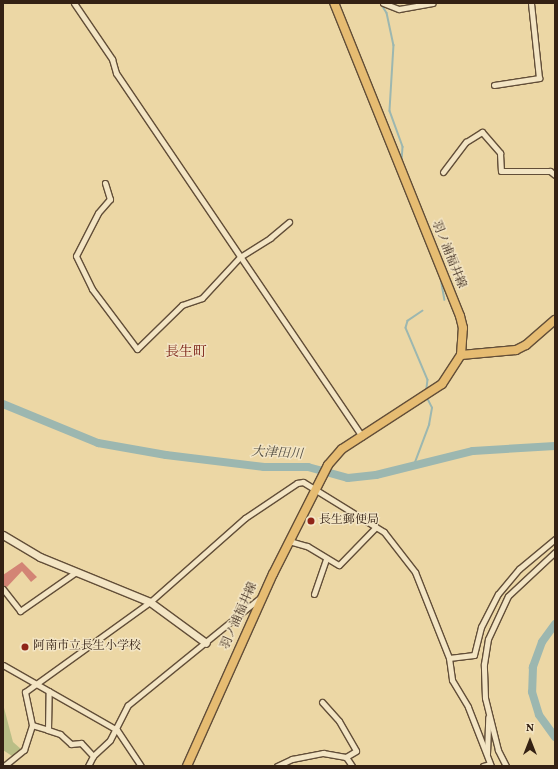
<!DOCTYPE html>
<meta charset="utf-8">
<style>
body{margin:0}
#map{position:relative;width:558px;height:769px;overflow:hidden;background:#ecd7a5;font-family:Vollkorn,"Noto Serif JP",serif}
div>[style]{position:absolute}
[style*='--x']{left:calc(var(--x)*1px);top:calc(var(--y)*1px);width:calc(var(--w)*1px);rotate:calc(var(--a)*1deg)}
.green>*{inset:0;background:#b9be86}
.stream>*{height:1.5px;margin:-0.75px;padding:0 0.75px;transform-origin:0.75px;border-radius:0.75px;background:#9cb7b0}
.river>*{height:8px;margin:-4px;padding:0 4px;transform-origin:4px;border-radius:4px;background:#9cb7b0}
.building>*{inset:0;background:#d38475}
.roads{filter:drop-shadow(1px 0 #624e38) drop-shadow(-1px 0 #624e38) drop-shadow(0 1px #624e38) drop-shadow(0 -1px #624e38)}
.street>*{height:5px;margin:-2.5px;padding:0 2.5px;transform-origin:2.5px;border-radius:2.5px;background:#f3e5c4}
.secondary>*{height:7px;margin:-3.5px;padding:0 3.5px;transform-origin:3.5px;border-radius:3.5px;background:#f3e5c4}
.primary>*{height:8px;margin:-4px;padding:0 4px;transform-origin:4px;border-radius:4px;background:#e6bc72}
.dots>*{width:11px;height:11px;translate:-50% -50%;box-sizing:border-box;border:2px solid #f3e5c4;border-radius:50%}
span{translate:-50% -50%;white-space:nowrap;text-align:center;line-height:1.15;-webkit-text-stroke:3px #f3e5c4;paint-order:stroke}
.street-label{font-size:12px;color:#342114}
.poi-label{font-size:12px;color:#342114}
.left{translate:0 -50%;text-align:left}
.water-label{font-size:13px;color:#534e43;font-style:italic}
.quarter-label{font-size:14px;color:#7a1f14}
.frame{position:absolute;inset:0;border:4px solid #342114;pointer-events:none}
.north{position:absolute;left:510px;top:721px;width:40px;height:40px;-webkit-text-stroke:3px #f3e5c4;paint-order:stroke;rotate:0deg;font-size:11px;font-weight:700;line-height:16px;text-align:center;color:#342114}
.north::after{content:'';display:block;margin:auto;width:14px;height:18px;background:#342114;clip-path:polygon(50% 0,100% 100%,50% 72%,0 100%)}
</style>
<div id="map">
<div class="green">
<div style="clip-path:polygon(3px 704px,13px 742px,22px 750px,12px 756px,3px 750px)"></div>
</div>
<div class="stream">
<div style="--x:382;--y:5;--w:9;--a:58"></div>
<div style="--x:387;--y:13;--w:33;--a:78"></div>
<div style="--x:394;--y:45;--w:66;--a:93.5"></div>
<div style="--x:390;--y:111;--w:38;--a:70"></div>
<div style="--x:403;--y:147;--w:16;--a:94"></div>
<div style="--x:441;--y:278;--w:22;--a:80"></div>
<div style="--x:423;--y:311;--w:18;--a:146"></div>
<div style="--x:408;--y:321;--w:7;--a:106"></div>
<div style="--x:406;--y:328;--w:56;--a:67.1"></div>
<div style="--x:428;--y:380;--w:8;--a:97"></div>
<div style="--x:414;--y:465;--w:43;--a:-69.4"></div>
<div style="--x:429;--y:425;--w:17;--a:-80"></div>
<div style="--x:432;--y:408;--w:11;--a:-117"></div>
</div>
<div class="river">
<div style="--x:3;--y:404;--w:103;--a:22.3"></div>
<div style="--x:98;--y:443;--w:69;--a:10"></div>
<div style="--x:166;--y:455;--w:99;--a:7"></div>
<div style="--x:264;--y:467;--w:44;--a:0"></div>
<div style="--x:308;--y:467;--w:41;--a:15.4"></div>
<div style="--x:348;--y:478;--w:28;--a:-6"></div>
<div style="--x:376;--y:475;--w:100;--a:-13.9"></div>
<div style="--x:473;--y:451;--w:82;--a:-3.5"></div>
<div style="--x:555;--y:624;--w:22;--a:126"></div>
<div style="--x:542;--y:642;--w:27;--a:110"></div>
<div style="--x:533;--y:667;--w:25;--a:92"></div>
<div style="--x:532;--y:692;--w:24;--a:73"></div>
<div style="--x:539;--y:715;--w:27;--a:54"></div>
</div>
<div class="building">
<div style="clip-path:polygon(22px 562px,37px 577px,31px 582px,22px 571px,7px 587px,3px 585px,3px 575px)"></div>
</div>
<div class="roads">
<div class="street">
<div style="--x:74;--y:3;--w:68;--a:55.8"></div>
<div style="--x:112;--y:59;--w:15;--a:74"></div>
<div style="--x:116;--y:73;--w:439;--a:55.9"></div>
<div style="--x:383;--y:3;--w:17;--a:21"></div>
<div style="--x:399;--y:9;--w:34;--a:-10"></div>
<div style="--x:494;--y:85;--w:46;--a:-8.8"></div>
<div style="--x:539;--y:78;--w:75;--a:-96.1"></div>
<div style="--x:443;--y:172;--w:38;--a:-53"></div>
<div style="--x:466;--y:142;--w:19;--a:-32"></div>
<div style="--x:482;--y:132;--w:28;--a:49"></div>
<div style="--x:500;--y:153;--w:18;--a:87"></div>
<div style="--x:501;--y:171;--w:49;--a:0"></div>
<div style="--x:550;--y:171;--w:6;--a:39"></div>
<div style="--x:105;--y:183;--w:17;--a:73"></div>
<div style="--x:110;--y:199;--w:18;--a:131"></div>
<div style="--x:98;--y:213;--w:48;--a:117.1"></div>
<div style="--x:76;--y:256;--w:37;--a:64"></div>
<div style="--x:92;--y:289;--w:75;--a:53.1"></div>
<div style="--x:137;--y:349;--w:63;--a:-44.4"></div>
<div style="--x:182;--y:305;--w:21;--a:-19"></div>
<div style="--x:202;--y:298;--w:56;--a:-47.2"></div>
<div style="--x:240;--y:257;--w:36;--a:-32"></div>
<div style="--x:270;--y:238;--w:25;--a:-40"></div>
<div style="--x:289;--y:541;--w:19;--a:16"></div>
<div style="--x:307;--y:546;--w:37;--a:31"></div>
<div style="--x:339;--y:565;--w:53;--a:-45.8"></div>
<div style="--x:3;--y:589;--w:28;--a:52"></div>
<div style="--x:20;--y:611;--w:68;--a:-34.9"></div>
<div style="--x:314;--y:594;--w:37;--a:-71"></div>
<div style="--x:449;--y:658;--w:25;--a:-7"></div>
<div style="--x:474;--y:655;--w:29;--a:-76"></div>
<div style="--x:481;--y:627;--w:37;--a:-63"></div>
<div style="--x:498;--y:594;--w:33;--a:-50"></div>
<div style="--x:519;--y:569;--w:47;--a:-39.8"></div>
<div style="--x:3;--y:665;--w:131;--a:29.7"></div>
<div style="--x:117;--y:730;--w:43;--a:56.3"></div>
<div style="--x:322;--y:702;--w:25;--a:48"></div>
<div style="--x:339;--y:721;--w:34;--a:60"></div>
<div style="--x:356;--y:751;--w:12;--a:149"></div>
<div style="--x:32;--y:725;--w:17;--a:17"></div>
<div style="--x:48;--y:730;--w:39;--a:-89"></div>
<div style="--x:48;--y:730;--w:13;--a:18"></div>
<div style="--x:60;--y:734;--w:15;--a:42"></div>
<div style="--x:71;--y:744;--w:10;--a:-6"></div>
<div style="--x:81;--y:743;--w:18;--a:47"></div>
<div style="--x:487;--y:754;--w:37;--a:-88"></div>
<div style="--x:4;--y:766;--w:26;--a:-39"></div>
<div style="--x:24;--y:750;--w:26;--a:-72"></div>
<div style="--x:32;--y:725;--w:34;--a:-102"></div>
<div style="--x:25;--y:692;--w:154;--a:-35.8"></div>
<div style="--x:150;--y:602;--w:127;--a:-41.5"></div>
<div style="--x:245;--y:518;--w:63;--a:-33.9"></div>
<div style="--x:297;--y:483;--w:6;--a:-9"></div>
<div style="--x:303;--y:482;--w:95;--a:31.7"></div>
<div style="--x:384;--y:532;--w:51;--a:52.2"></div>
<div style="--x:415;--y:572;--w:92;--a:68.4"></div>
<div style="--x:449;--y:658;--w:22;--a:82"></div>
<div style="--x:452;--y:680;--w:31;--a:59"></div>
<div style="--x:468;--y:707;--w:63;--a:68.7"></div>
<div style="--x:88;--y:766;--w:11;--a:-63"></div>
<div style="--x:93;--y:756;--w:23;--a:-43"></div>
<div style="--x:110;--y:740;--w:39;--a:-63"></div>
<div style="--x:128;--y:705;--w:173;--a:-39.1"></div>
<div style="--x:277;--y:766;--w:17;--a:-25"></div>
<div style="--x:292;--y:759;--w:32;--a:-11"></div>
<div style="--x:323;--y:753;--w:23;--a:10"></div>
<div style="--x:346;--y:757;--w:11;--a:56"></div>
<div style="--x:483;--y:766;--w:7;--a:-16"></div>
<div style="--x:506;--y:766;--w:18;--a:-117"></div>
<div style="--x:498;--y:750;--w:54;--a:-104"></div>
<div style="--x:485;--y:698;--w:34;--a:-92"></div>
<div style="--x:484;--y:664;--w:25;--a:-81"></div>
<div style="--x:488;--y:639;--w:47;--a:-65.1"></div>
<div style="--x:508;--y:596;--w:64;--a:-43.1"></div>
</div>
<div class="secondary">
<div style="--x:3;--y:535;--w:43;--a:30.7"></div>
<div style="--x:40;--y:557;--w:119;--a:22.2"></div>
<div style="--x:150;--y:602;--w:69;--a:36.2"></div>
</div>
<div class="primary">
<div style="--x:461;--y:355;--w:55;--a:-5.2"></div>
<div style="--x:516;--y:350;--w:11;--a:-27"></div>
<div style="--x:526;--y:345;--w:38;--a:-41"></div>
<div style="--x:187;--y:766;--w:210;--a:-65.9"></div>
<div style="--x:273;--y:574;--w:122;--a:-63.2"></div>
<div style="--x:328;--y:465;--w:21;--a:-49"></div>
<div style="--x:342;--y:449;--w:119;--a:-33"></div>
<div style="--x:442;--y:384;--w:35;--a:-57"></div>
<div style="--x:461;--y:355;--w:27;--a:-86"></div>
<div style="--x:463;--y:328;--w:12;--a:-104"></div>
<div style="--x:460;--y:316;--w:337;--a:-111.9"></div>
</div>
</div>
<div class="dots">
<div style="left:311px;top:521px;background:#8f2418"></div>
<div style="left:25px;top:647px;background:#8f2418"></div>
</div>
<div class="street-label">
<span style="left:448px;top:255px;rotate:68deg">羽ノ浦福井線</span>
<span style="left:240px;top:616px;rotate:-66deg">羽ノ浦福井線</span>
</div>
<div class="poi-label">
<span class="left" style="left:319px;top:521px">長生郵便局</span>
<span class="left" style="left:33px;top:647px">阿南市立長生小学校</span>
</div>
<div class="water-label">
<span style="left:277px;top:454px;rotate:3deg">大津田川</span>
</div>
<div class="quarter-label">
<span style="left:186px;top:353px">長生町</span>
</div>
<div class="frame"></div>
<div class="north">N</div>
</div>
